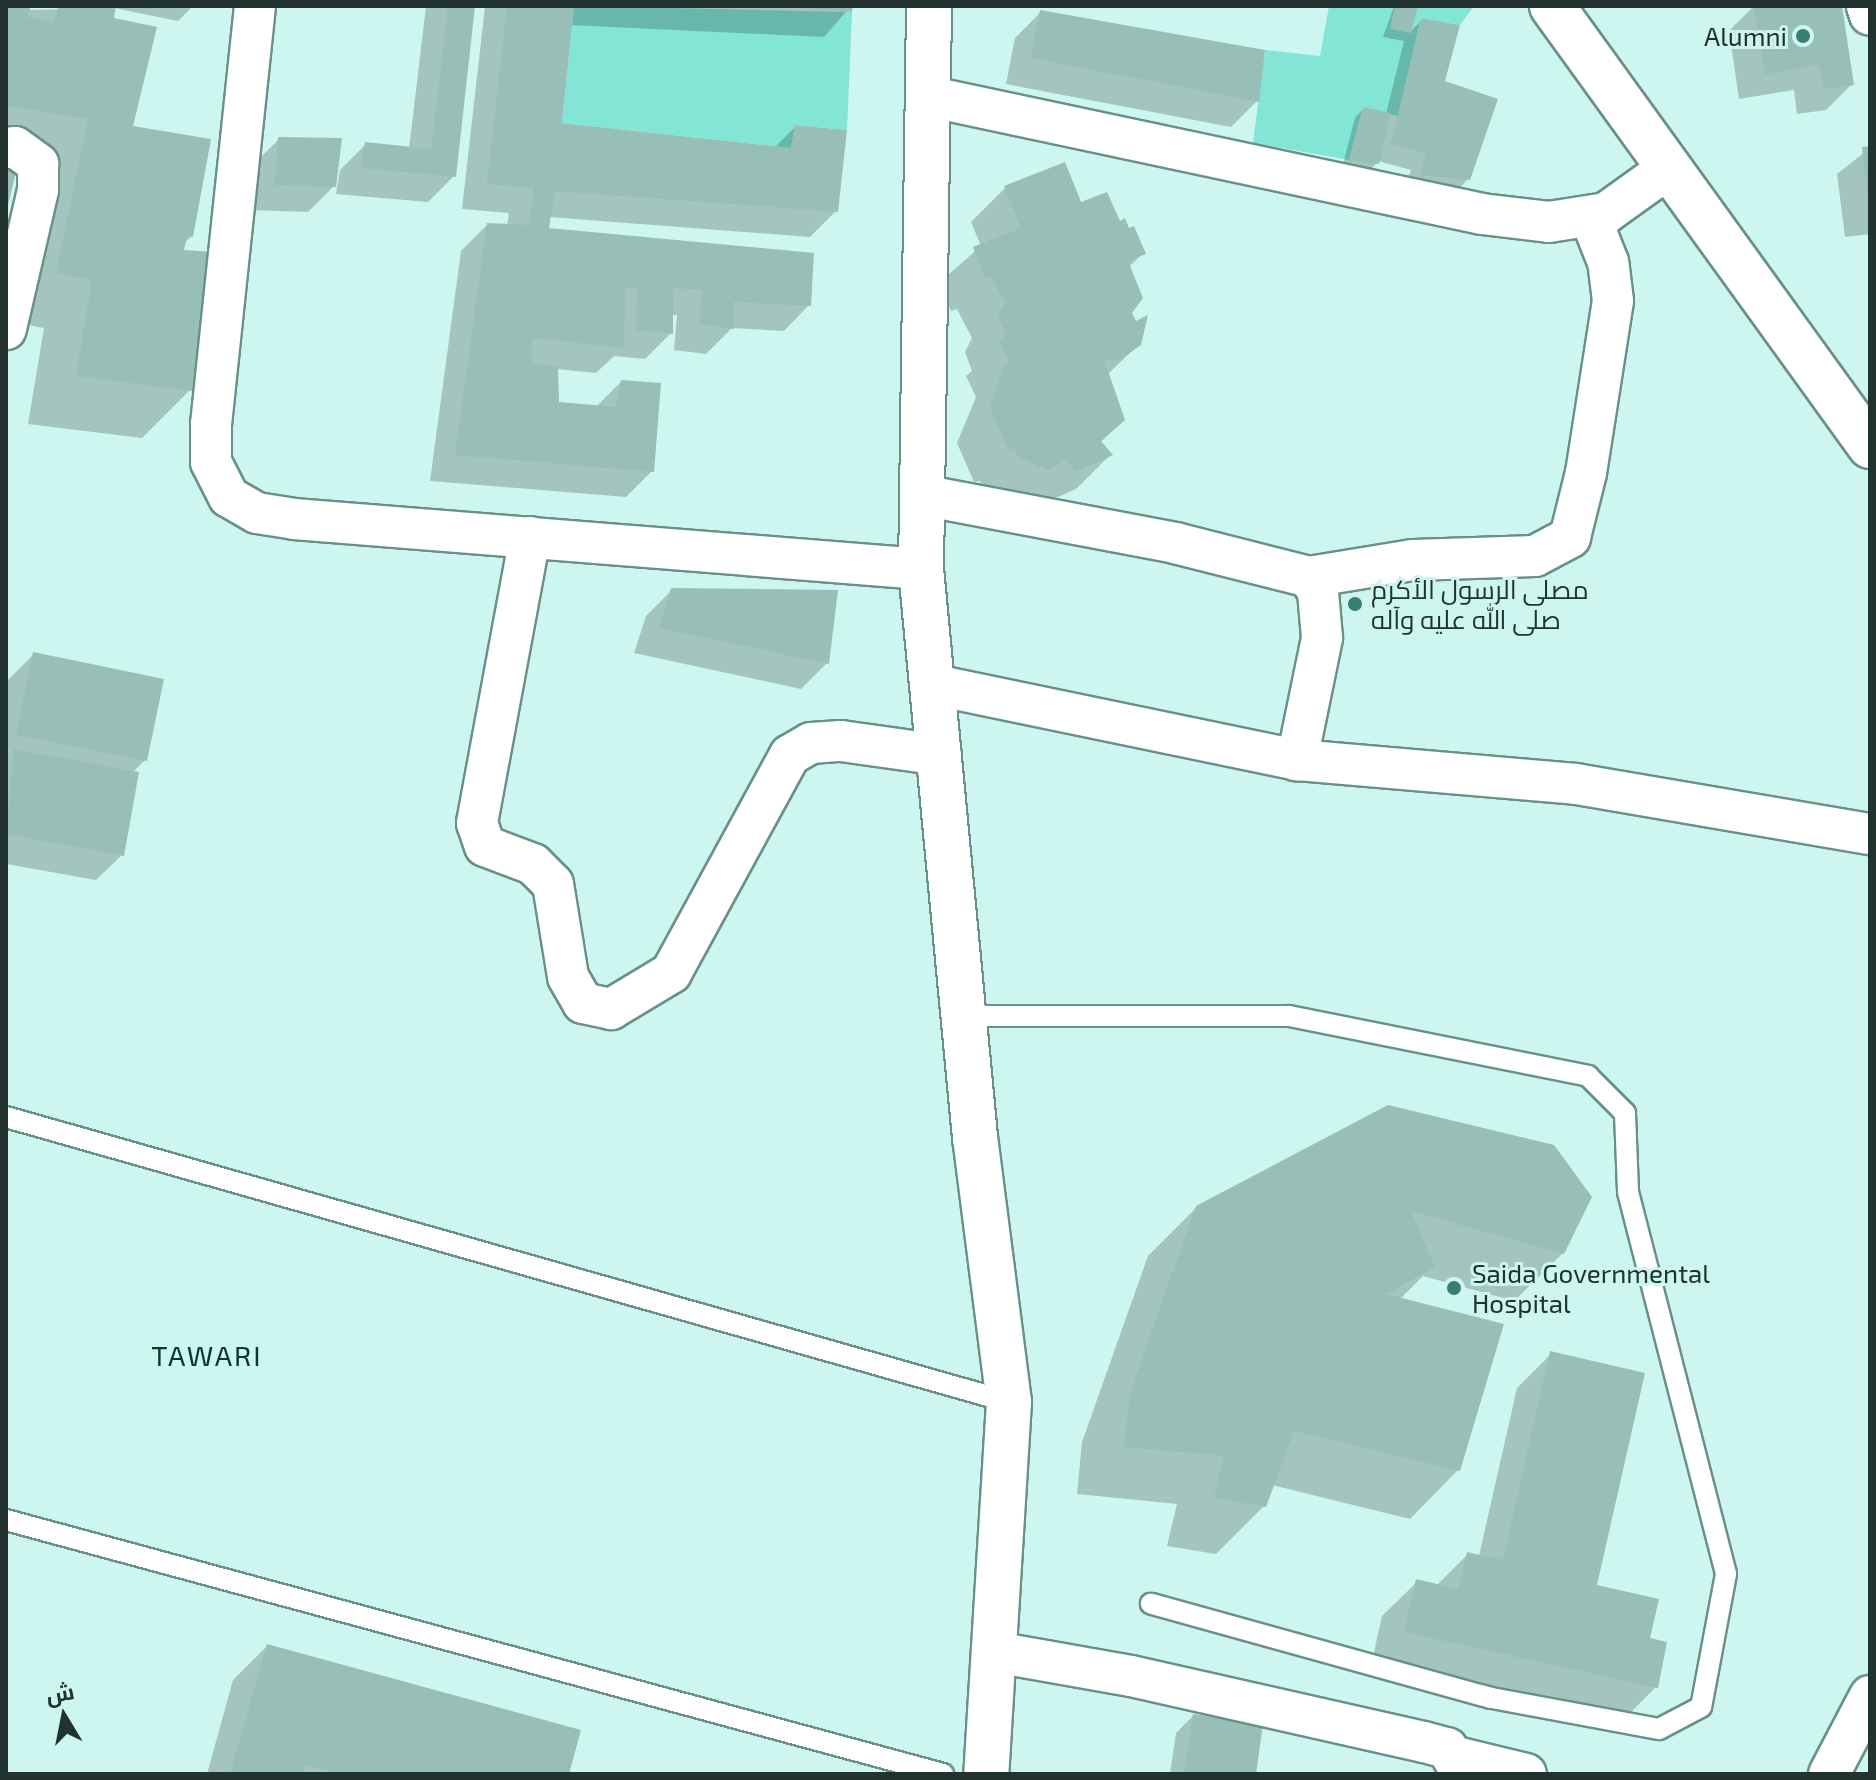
<!DOCTYPE html>
<meta charset="utf-8">
<style>
body{margin:0}
#map{position:relative;width:1876px;height:1780px;overflow:hidden;background:#ccf6ef;font-family:"Exo 2",Cairo,sans-serif}
div>[style]{position:absolute}
[style*='--x']{left:calc(var(--x)*1px);top:calc(var(--y)*1px);width:calc(var(--w)*1px);rotate:calc(var(--a)*1deg)}
.green>*{inset:0;background:#83e5d6}
.shadow>*{inset:0;background:#0003}
.building>*{inset:0;background:#97bfb8}
.roads{filter:drop-shadow(2px 0 #699089) drop-shadow(-2px 0 #699089) drop-shadow(0 2px #699089) drop-shadow(0 -2px #699089)}
.service>*{height:20px;margin:-10px;padding:0 10px;transform-origin:10px;border-radius:10px;background:#fff}
.minor>*{height:40px;margin:-20px;padding:0 20px;transform-origin:20px;border-radius:20px;background:#fff}
.tertiary>*{height:44px;margin:-22px;padding:0 22px;transform-origin:22px;border-radius:22px;background:#fff}
.dots>*{width:22px;height:22px;translate:-50% -50%;box-sizing:border-box;border:4px solid #ccf6ef;border-radius:50%}
span{translate:-50% -50%;white-space:nowrap;text-align:center;line-height:1.15;-webkit-text-stroke:6px #ccf6ef;paint-order:stroke}
.poi-label{font-size:26px;color:#22322f}
.right{translate:-100% -50%;text-align:right}
.left{translate:0 -50%;text-align:left}
.neighbourhood-label{font-size:28px;color:#0e342f;letter-spacing:2px}
.frame{position:absolute;inset:0;border:8px solid #22322f;pointer-events:none}
.north{position:absolute;left:24px;top:1676px;width:80px;height:80px;-webkit-text-stroke:6px #ccf6ef;paint-order:stroke;rotate:350deg;font-size:22px;font-weight:700;line-height:32px;text-align:center;color:#22322f}
.north::after{content:'';display:block;margin:auto;width:28px;height:36px;background:#22322f;clip-path:polygon(50% 0,100% 100%,50% 72%,0 100%)}
</style>
<div id="map">
<div class="green">
<div style="clip-path:polygon(574px 6px,852px 12px,847px 130px,795px 125px,791px 148px,562px 123px)"></div>
<div style="clip-path:polygon(1329px 6px,1474px 6px,1460px 25px,1421px 18px,1398px 116px,1363px 107px,1349px 160px,1253px 143px,1265px 50px,1320px 56px)"></div>
</div>
<div class="shadow">
<div style="clip-path:polygon(6px 6px,28px 6px,27px 10px,193px 6px,178px 21px,114px 8px,111px 20px,131px 128px,192px 236px,183px 244px,190px 390px,142px 438px,28px 424px,44px 328px,9px 321px,41px 167px,6px 161px)"></div>
<div style="clip-path:polygon(426px 6px,473px 6px,454px 176px,428px 202px,336px 194px,340px 170px,366px 144px,409px 149px)"></div>
<div style="clip-path:polygon(485px 6px,851px 6px,824px 37px,570px 25px,560px 125px,774px 148px,795px 127px,836px 211px,810px 237px,549px 217px,547px 230px,809px 305px,784px 331px,732px 328px,706px 354px,674px 350px,677px 315px,671px 315px,671px 333px,645px 359px,614px 356px,596px 373px,556px 369px,557px 404px,596px 407px,621px 382px,652px 471px,626px 497px,430px 481px,461px 251px,487px 225px,507px 226px,509px 213px,462px 209px)"></div>
<div style="clip-path:polygon(1394px 6px,1416px 7px,1409px 33px,1422px 20px,1442px 83px,1468px 179px,1451px 197px,1404px 191px,1411px 170px,1378px 161px,1369px 172px,1342px 168px,1355px 118px,1363px 109px,1386px 114px,1404px 41px,1383px 37px)"></div>
<div style="clip-path:polygon(1754px 6px,1840px 6px,1852px 84px,1826px 110px,1797px 114px,1794px 90px,1739px 99px,1729px 31px)"></div>
<div style="clip-path:polygon(1041px 12px,1257px 101px,1231px 127px,1006px 84px,1015px 38px)"></div>
<div style="clip-path:polygon(279px 139px,336px 184px,308px 212px,250px 210px,253px 165px)"></div>
<div style="clip-path:polygon(1870px 148px,1870px 234px,1845px 237px,1837px 174px)"></div>
<div style="clip-path:polygon(1005px 188px,1080px 205px,1119px 224px,1143px 253px,1128px 268px,1130px 313px,1139px 344px,1107px 375px,1123px 419px,1100px 443px,1110px 455px,1076px 489px,1040px 505px,1031px 492px,1012px 503px,984px 489px,980px 481px,974px 482px,957px 443px,976px 397px,966px 376px,972px 371px,965px 352px,972px 338px,957px 309px,951px 311px,940px 282px,981px 246px,971px 222px)"></div>
<div style="clip-path:polygon(672px 590px,827px 663px,801px 689px,634px 653px,646px 616px)"></div>
<div style="clip-path:polygon(34px 654px,145px 760px,132px 773px,122px 855px,96px 880px,6px 864px,6px 689px,8px 680px)"></div>
<div style="clip-path:polygon(1388px 1107px,1563px 1253px,1514px 1301px,1423px 1276px,1400px 1299px,1458px 1470px,1410px 1519px,1272px 1485px,1264px 1506px,1216px 1554px,1167px 1546px,1177px 1504px,1077px 1494px,1082px 1442px,1148px 1256px,1197px 1207px)"></div>
<div style="clip-path:polygon(1551px 1354px,1595px 1586px,1647px 1640px,1656px 1687px,1622px 1721px,1371px 1666px,1382px 1616px,1417px 1582px,1436px 1586px,1468px 1554px,1479px 1556px,1517px 1388px)"></div>
<div style="clip-path:polygon(267px 1646px,567px 1774px,207px 1774px,233px 1680px)"></div>
<div style="clip-path:polygon(1193px 1716px,1254px 1774px,1170px 1774px,1176px 1733px)"></div>
</div>
<div class="building">
<div style="clip-path:polygon(6px 6px,31px 6px,27px 17px,53px 22px,59px 6px,116px 6px,114px 18px,157px 27px,133px 126px,211px 139px,193px 237px,187px 236px,184px 250px,214px 252px,192px 391px,76px 376px,92px 280px,56px 273px,88px 119px,6px 106px)"></div>
<div style="clip-path:polygon(448px 6px,475px 6px,456px 177px,361px 168px,365px 142px,431px 149px)"></div>
<div style="clip-path:polygon(507px 6px,574px 6px,562px 123px,791px 148px,795px 125px,847px 130px,838px 212px,555px 191px,549px 228px,814px 253px,811px 306px,733px 302px,734px 329px,699px 324px,702px 290px,673px 288px,673px 334px,636px 330px,637px 288px,625px 289px,624px 348px,533px 338px,531px 364px,558px 366px,559px 402px,616px 407px,621px 380px,661px 383px,654px 472px,455px 455px,487px 223px,529px 225px,534px 188px,487px 184px)"></div>
<div style="clip-path:polygon(772px 6px,853px 6px,852px 12px)"></div>
<div style="clip-path:polygon(1395px 6px,1418px 6px,1411px 33px,1390px 29px)"></div>
<div style="clip-path:polygon(1754px 6px,1842px 6px,1854px 85px,1823px 89px,1819px 65px,1765px 74px)"></div>
<div style="clip-path:polygon(1040px 10px,1265px 50px,1259px 102px,1031px 58px)"></div>
<div style="clip-path:polygon(1421px 18px,1460px 25px,1445px 81px,1498px 99px,1470px 180px,1420px 175px,1426px 153px,1391px 144px)"></div>
<div style="clip-path:polygon(1363px 107px,1391px 113px,1379px 164px,1349px 160px)"></div>
<div style="clip-path:polygon(278px 137px,342px 138px,336px 187px,275px 185px)"></div>
<div style="clip-path:polygon(1870px 146px,1870px 196px,1868px 196px,1862px 147px)"></div>
<div style="clip-path:polygon(1065px 162px,1081px 202px,1107px 192px,1120px 221px,1125px 218px,1129px 228px,1134px 226px,1146px 254px,1128px 261px,1143px 298px,1132px 313px,1136px 321px,1148px 315px,1141px 345px,1118px 361px,1104px 359px,1125px 420px,1101px 441px,1113px 455px,1075px 472px,1066px 459px,1047px 470px,1018px 456px,1014px 448px,1008px 449px,990px 408px,1003px 367px,1010px 363px,999px 341px,1006px 337px,998px 316px,1005px 303px,991px 276px,985px 278px,973px 247px,1021px 228px,1004px 186px)"></div>
<div style="clip-path:polygon(6px 170px,16px 172px,7px 209px,6px 209px)"></div>
<div style="clip-path:polygon(671px 588px,838px 590px,829px 664px,659px 628px)"></div>
<div style="clip-path:polygon(33px 652px,164px 679px,147px 761px,16px 735px)"></div>
<div style="clip-path:polygon(14px 749px,139px 772px,124px 856px,6px 834px)"></div>
<div style="clip-path:polygon(1388px 1105px,1554px 1145px,1592px 1197px,1564px 1254px,1411px 1211px,1435px 1267px,1386px 1294px,1504px 1324px,1460px 1471px,1294px 1431px,1266px 1507px,1214px 1498px,1224px 1456px,1124px 1447px,1130px 1392px,1196px 1206px)"></div>
<div style="clip-path:polygon(1550px 1351px,1645px 1373px,1597px 1585px,1659px 1599px,1650px 1638px,1667px 1642px,1658px 1688px,1404px 1632px,1416px 1579px,1458px 1589px,1467px 1552px,1503px 1560px)"></div>
<div style="clip-path:polygon(267px 1644px,581px 1730px,569px 1774px,337px 1774px,305px 1765px,302px 1774px,230px 1774px)"></div>
<div style="clip-path:polygon(1193px 1714px,1263px 1724px,1256px 1774px,1184px 1774px)"></div>
</div>
<div class="roads">
<div class="service">
<div style="--x:962;--y:1016;--w:327;--a:0"></div>
<div style="--x:1289;--y:1016;--w:305;--a:11.3"></div>
<div style="--x:1588;--y:1076;--w:52;--a:45"></div>
<div style="--x:1625;--y:1113;--w:79;--a:87.8"></div>
<div style="--x:1628;--y:1192;--w:394;--a:75.6"></div>
<div style="--x:1726;--y:1574;--w:135;--a:100.6"></div>
<div style="--x:1701;--y:1707;--w:47;--a:152.4"></div>
<div style="--x:1659;--y:1729;--w:171;--a:-169.5"></div>
<div style="--x:1491;--y:1698;--w:353;--a:-164.5"></div>
<div style="--x:6;--y:1117;--w:1043;--a:15.86"></div>
<div style="--x:6;--y:1520;--w:971;--a:15.17"></div>
</div>
<div class="minor">
<div style="--x:255;--y:6;--w:420;--a:96"></div>
<div style="--x:211;--y:424;--w:38;--a:90"></div>
<div style="--x:211;--y:462;--w:39;--a:63"></div>
<div style="--x:229;--y:497;--w:32;--a:30"></div>
<div style="--x:257;--y:513;--w:37;--a:9"></div>
<div style="--x:294;--y:519;--w:629;--a:4.56"></div>
<div style="--x:1867;--y:6;--w:9;--a:72"></div>
<div style="--x:927;--y:96;--w:567;--a:12"></div>
<div style="--x:1482;--y:214;--w:67;--a:6.8"></div>
<div style="--x:1549;--y:222;--w:58;--a:-9"></div>
<div style="--x:1606;--y:213;--w:79;--a:-35.7"></div>
<div style="--x:6;--y:148;--w:9;--a:-6"></div>
<div style="--x:15;--y:147;--w:29;--a:36"></div>
<div style="--x:38;--y:164;--w:26;--a:90"></div>
<div style="--x:38;--y:190;--w:143;--a:103"></div>
<div style="--x:922;--y:495;--w:258;--a:10.7"></div>
<div style="--x:1175;--y:543;--w:138;--a:14.2"></div>
<div style="--x:1309;--y:577;--w:17;--a:59"></div>
<div style="--x:1318;--y:592;--w:46;--a:85"></div>
<div style="--x:1322;--y:638;--w:125;--a:101.6"></div>
<div style="--x:530;--y:537;--w:291;--a:100.5"></div>
<div style="--x:477;--y:823;--w:24;--a:71"></div>
<div style="--x:485;--y:846;--w:51;--a:20.6"></div>
<div style="--x:533;--y:864;--w:28;--a:45"></div>
<div style="--x:553;--y:884;--w:94;--a:80.8"></div>
<div style="--x:568;--y:977;--w:30;--a:60"></div>
<div style="--x:583;--y:1003;--w:29;--a:12"></div>
<div style="--x:611;--y:1009;--w:70;--a:-31"></div>
<div style="--x:671;--y:973;--w:248;--a:-61.4"></div>
<div style="--x:790;--y:755;--w:24;--a:-30"></div>
<div style="--x:811;--y:743;--w:30;--a:-4"></div>
<div style="--x:841;--y:741;--w:101;--a:8"></div>
<div style="--x:1309;--y:577;--w:105;--a:-9.3"></div>
<div style="--x:1413;--y:560;--w:122;--a:-1.9"></div>
<div style="--x:1535;--y:556;--w:40;--a:-28"></div>
<div style="--x:1570;--y:537;--w:66;--a:-76"></div>
<div style="--x:1586;--y:473;--w:174;--a:-81.1"></div>
<div style="--x:1613;--y:301;--w:39;--a:-97"></div>
<div style="--x:1608;--y:262;--w:46;--a:-111.6"></div>
<div style="--x:935;--y:685;--w:370;--a:11.7"></div>
<div style="--x:1297;--y:760;--w:280;--a:4.9"></div>
<div style="--x:1576;--y:784;--w:298;--a:9.7"></div>
<div style="--x:995;--y:1652;--w:138;--a:10"></div>
<div style="--x:1131;--y:1676;--w:300;--a:12.7"></div>
<div style="--x:1424;--y:1742;--w:24;--a:15"></div>
<div style="--x:1447;--y:1748;--w:30;--a:60"></div>
<div style="--x:1456;--y:1757;--w:72;--a:13.7"></div>
<div style="--x:1829;--y:1774;--w:88;--a:-62.3"></div>
</div>
<div class="tertiary">
<div style="--x:929;--y:6;--w:563;--a:90.81"></div>
<div style="--x:921;--y:569;--w:571;--a:84.57"></div>
<div style="--x:975;--y:1137;--w:267;--a:82.7"></div>
<div style="--x:1009;--y:1402;--w:373;--a:93.5"></div>
<div style="--x:1552;--y:6;--w:543;--a:54.14"></div>
</div>
</div>
<div class="dots">
<div style="left:1803px;top:36px;background:#387e75"></div>
<div style="left:1355px;top:604px;background:#387e75"></div>
<div style="left:1454px;top:1288px;background:#387e75"></div>
</div>
<div class="poi-label">
<span class="right" style="left:1787px;top:36px">Alumni</span>
<span class="left" style="left:1371px;top:604px">مصلى الرسول الأكرم<br>صلى الله عليه وآله</span>
<span class="left" style="left:1472px;top:1288px">Saida Governmental<br>Hospital</span>
</div>
<div class="neighbourhood-label">
<span style="left:207px;top:1355px">TAWARI</span>
</div>
<div class="frame"></div>
<div class="north">ش</div>
</div>
